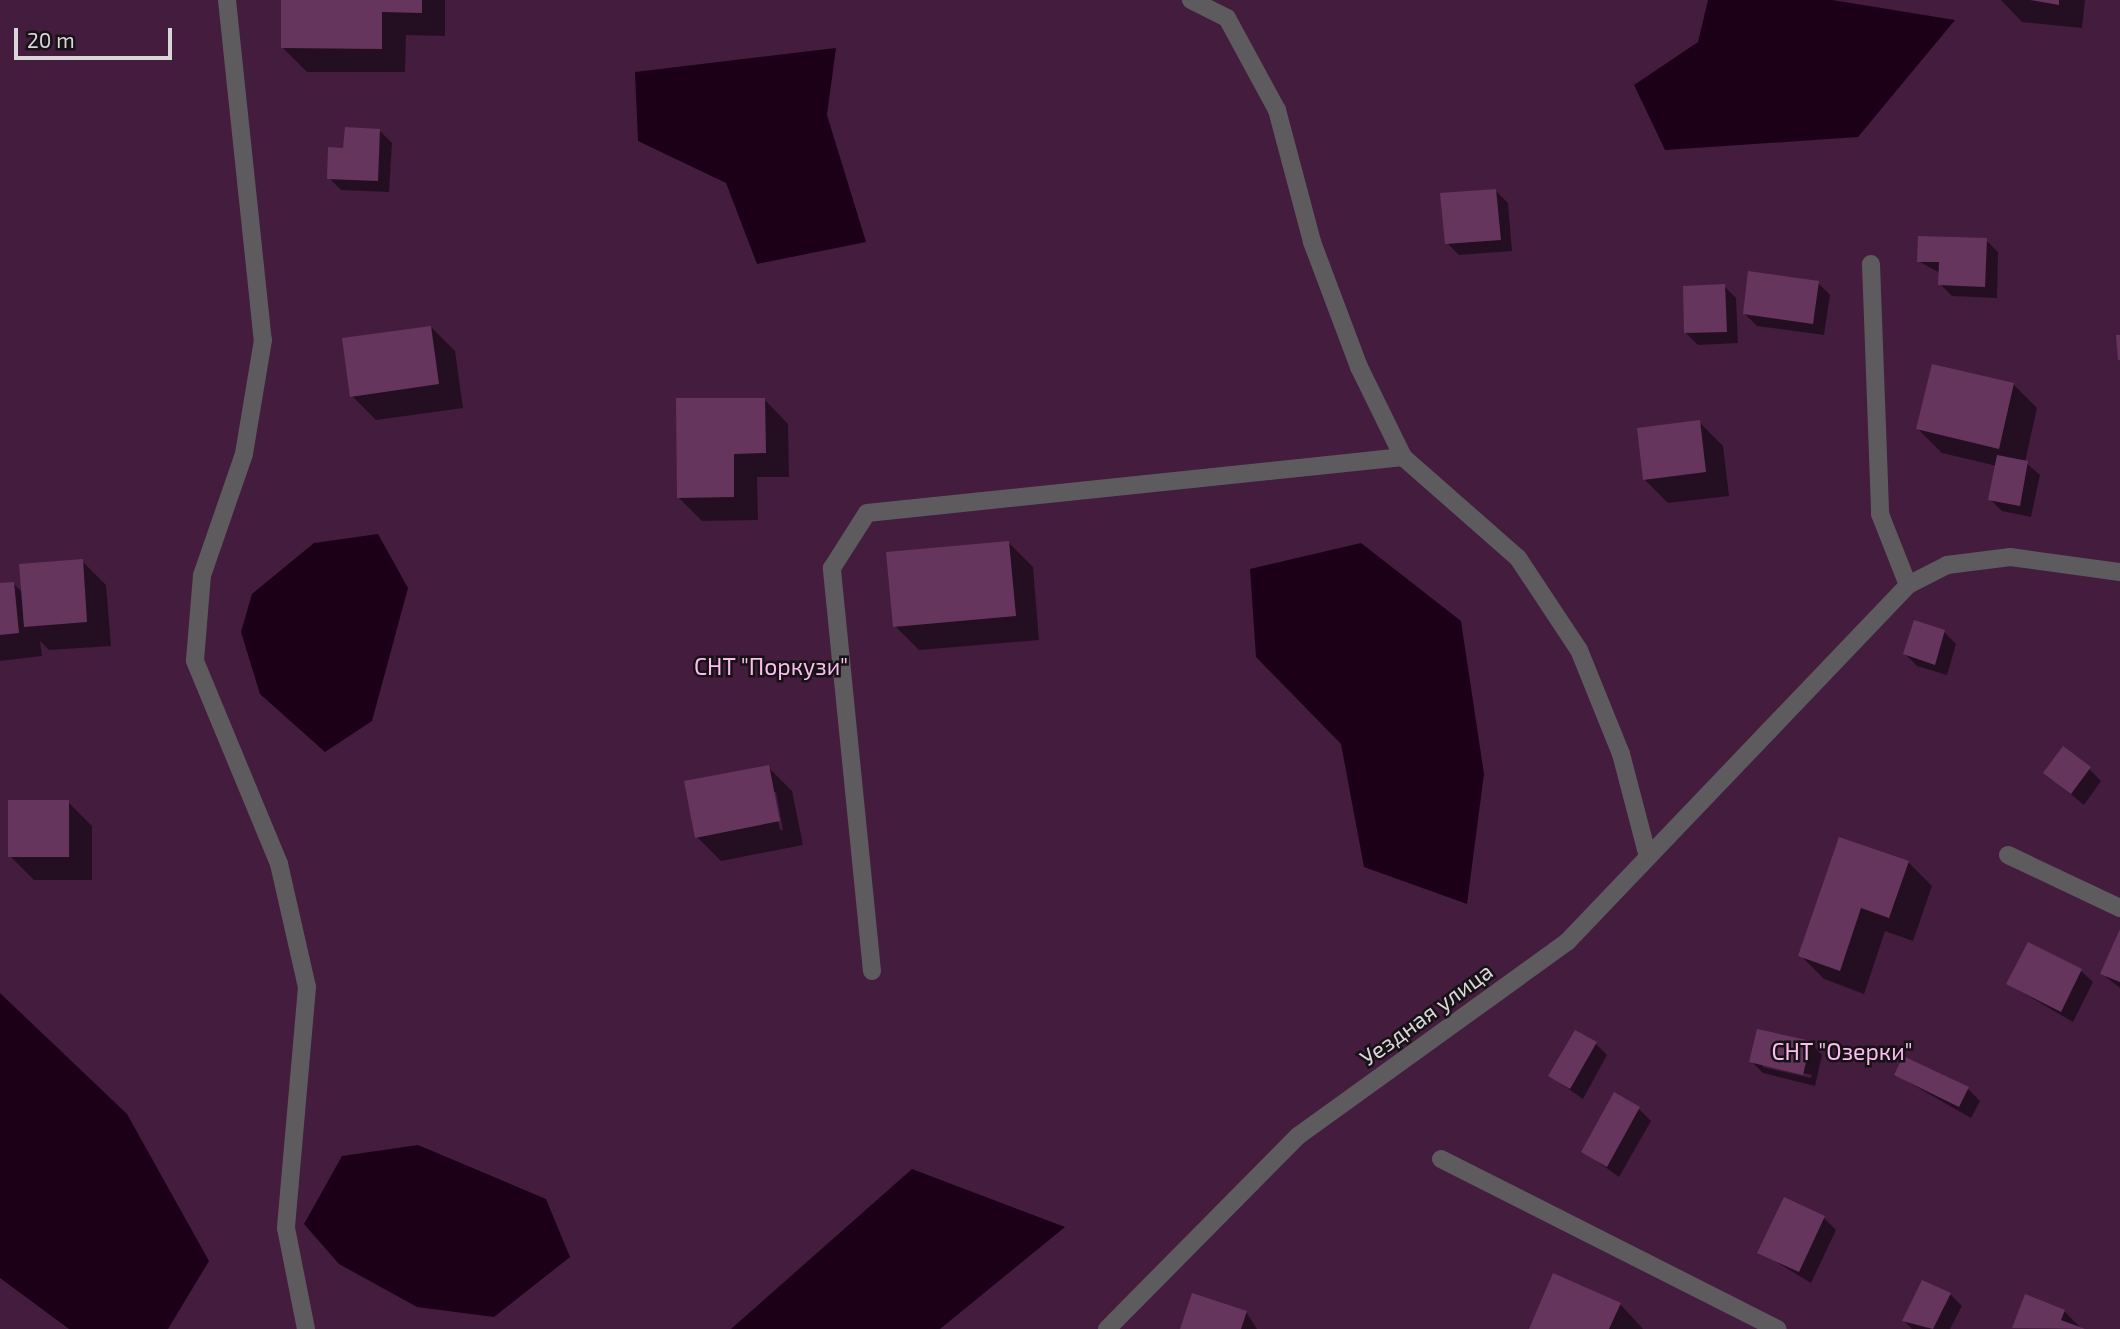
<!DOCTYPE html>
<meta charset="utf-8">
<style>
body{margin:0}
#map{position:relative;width:2120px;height:1329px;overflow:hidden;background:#201b1f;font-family:"Exo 2",sans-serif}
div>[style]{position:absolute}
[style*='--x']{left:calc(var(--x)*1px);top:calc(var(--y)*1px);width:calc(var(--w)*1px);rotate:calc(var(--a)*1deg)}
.green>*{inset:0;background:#441c3e}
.water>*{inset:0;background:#1c0018}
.shadow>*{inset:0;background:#0007}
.building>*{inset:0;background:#66355e}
.lane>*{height:18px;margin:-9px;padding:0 9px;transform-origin:9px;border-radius:9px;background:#5d5b5d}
.street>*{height:18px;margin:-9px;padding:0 9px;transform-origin:9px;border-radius:9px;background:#5d5b5d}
span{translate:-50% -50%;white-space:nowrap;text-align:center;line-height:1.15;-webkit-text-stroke:5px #171216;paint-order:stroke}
.park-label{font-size:23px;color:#fbbdef}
.street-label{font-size:23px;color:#d9d5d8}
.scale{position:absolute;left:14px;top:28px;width:158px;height:32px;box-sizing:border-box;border:4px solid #d9d5d8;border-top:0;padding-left:9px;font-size:21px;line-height:24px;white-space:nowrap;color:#d9d5d8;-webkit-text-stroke:5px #171216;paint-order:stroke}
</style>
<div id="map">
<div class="green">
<div style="clip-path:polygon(0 0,2120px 0,2120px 1329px,0 1329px)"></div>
</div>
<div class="water">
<div style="clip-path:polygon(1708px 0,1832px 0,1955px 20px,1858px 137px,1665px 150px,1634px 85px,1698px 42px)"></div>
<div style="clip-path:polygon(836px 48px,827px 115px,866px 242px,757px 264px,726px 183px,638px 141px,635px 72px)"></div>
<div style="clip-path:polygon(378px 534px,408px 588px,372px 721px,325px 752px,260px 694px,241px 632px,252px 594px,314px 543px)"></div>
<div style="clip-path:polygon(1361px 543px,1461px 621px,1484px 774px,1467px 904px,1364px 867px,1341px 744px,1256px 657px,1250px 569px)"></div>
<div style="clip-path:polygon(0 993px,127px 1114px,209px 1261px,168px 1329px,69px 1329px,0 1278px)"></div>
<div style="clip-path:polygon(418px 1145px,546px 1199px,570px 1257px,494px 1317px,417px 1307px,339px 1264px,304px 1224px,342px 1156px)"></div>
<div style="clip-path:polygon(912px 1169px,1065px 1227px,940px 1329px,731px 1329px)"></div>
</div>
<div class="shadow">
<div style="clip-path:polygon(282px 0,445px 0,445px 36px,406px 35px,405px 72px,307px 72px,283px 48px)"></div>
<div style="clip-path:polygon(2001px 0,2085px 0,2082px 28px,2022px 22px)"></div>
<div style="clip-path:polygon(380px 131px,392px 143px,389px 192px,341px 190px,329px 178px,345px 150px)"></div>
<div style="clip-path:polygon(1496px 191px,1508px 203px,1512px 251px,1459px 255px,1447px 243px)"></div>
<div style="clip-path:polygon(1986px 240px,1998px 252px,1997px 298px,1952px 296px,1940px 284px,1940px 273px,1918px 261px)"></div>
<div style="clip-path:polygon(1818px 283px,1830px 295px,1824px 335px,1757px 326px,1745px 314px)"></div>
<div style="clip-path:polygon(1724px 286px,1736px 298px,1738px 343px,1698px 345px,1686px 333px)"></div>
<div style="clip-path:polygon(431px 327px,455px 351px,463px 408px,376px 420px,352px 396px)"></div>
<div style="clip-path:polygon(2013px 384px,2037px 408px,2025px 462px,2040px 475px,2031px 517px,2002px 511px,1990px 499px,1997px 466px,1942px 453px,1918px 429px)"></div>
<div style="clip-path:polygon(764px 399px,788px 424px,789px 477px,757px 477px,758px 520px,702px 521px,678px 497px)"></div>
<div style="clip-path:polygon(1699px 422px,1723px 446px,1729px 496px,1668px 503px,1644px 479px)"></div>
<div style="clip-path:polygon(1009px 543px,1033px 567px,1039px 640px,919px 650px,895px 626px)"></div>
<div style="clip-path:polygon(82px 561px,106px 585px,111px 646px,49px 650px,40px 641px,42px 656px,0 661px,0 585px,13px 583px,23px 593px)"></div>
<div style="clip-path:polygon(1944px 632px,1956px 644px,1947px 675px,1917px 666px,1905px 654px)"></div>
<div style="clip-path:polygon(evenodd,768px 767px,792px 791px,803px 845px,721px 861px,697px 837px,768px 767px,772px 792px,776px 792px,783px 830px,780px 830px,772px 792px)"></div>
<div style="clip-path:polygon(2089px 769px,2101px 781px,2084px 805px,2045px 773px)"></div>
<div style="clip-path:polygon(68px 802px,92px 826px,92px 880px,34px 880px,10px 856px)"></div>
<div style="clip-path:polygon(1908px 862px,1932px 886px,1913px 941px,1885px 931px,1864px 994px,1824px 979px,1800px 955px)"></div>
<div style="clip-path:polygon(2120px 933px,2120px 988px,2102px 974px)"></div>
<div style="clip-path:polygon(2081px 971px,2093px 982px,2073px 1022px,2008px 984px)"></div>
<div style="clip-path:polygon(1595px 1043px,1607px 1055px,1583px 1099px,1550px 1076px)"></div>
<div style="clip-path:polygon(evenodd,1810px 1043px,1822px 1055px,1815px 1086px,1763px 1073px,1751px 1061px,1810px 1043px,1763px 1063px,1812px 1075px,1811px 1078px,1763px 1067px,1763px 1063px)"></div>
<div style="clip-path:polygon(1896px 1075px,1968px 1089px,1980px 1101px,1971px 1118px)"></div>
<div style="clip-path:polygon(1639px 1109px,1651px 1121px,1619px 1177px,1583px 1151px)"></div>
<div style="clip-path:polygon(1824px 1218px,1836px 1230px,1811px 1283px,1760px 1252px)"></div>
<div style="clip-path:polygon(1950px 1294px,1962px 1306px,1950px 1329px,1912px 1329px,1904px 1321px)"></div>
<div style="clip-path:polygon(1620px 1304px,1643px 1329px,1530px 1329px)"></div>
<div style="clip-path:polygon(2064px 1311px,2082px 1329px,2014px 1328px)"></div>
<div style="clip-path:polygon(1246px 1312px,1257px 1329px,1182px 1329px)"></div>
</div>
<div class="building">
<div style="clip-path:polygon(281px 0,422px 0,422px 13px,382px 12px,382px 49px,281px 48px)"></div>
<div style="clip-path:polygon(2030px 0,2059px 0,2059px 5px)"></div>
<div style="clip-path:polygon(345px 127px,380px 129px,378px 181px,327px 179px,328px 147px,343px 148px)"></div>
<div style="clip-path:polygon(1496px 189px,1501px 240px,1445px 244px,1440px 193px)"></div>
<div style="clip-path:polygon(1918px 236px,1987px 238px,1985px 287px,1938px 285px,1939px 262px,1917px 262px)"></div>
<div style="clip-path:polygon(1748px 271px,1819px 281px,1813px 324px,1743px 314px)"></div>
<div style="clip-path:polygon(1725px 284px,1727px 332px,1684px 333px,1683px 286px)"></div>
<div style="clip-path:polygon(431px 326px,439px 384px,350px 397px,342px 338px)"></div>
<div style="clip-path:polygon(2116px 335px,2120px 335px,2120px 360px,2118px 360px)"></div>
<div style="clip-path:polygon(1932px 364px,2014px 383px,1999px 449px,1916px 429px)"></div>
<div style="clip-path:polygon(676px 398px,765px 398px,766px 453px,734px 454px,734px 497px,677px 498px)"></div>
<div style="clip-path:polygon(1700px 420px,1706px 472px,1643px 480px,1637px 428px)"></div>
<div style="clip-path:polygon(1997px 455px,2028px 461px,2020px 506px,1988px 500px)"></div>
<div style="clip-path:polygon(1009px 541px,1016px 616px,893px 627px,886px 552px)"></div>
<div style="clip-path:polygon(83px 559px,87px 622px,24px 627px,19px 564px)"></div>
<div style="clip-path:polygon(14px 582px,19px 633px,0 635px,0 583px)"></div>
<div style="clip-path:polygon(1914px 620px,1945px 630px,1935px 665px,1903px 654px)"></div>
<div style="clip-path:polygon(2063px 746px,2091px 767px,2071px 794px,2043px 773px)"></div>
<div style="clip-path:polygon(769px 765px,780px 821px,695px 838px,684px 781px)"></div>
<div style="clip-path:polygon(8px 800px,69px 800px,69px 857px,8px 857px)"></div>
<div style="clip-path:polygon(1839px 837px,1909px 861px,1889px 918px,1861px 908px,1840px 971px,1798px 956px)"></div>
<div style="clip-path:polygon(2120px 929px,2120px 982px,2100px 974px)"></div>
<div style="clip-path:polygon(2028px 942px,2082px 969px,2061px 1012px,2006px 984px)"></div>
<div style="clip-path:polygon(1757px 1029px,1811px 1041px,1803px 1075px,1749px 1062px)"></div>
<div style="clip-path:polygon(1575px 1030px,1597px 1042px,1570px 1089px,1548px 1076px)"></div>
<div style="clip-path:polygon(1903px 1056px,1969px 1087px,1959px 1107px,1894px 1075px)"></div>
<div style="clip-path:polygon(1614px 1092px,1640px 1107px,1607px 1167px,1581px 1152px)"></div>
<div style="clip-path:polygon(1784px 1197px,1825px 1216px,1799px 1272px,1757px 1253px)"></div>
<div style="clip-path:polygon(1553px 1273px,1621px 1303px,1609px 1329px,1529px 1329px)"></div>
<div style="clip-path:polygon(1922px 1280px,1951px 1293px,1933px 1329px,1902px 1321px)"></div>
<div style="clip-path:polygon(1192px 1293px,1247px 1311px,1241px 1329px,1180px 1329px)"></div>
<div style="clip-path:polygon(2025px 1294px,2065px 1310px,2061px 1320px,2085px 1329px,2012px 1328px)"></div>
</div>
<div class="lane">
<div style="--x:227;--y:0;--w:342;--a:84"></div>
<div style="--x:263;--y:340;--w:116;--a:99.5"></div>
<div style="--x:244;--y:454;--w:128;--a:109.1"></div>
<div style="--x:202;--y:575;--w:86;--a:94.7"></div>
<div style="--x:195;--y:661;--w:220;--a:67.5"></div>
<div style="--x:279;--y:864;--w:126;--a:77.2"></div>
<div style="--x:307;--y:987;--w:242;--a:95"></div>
<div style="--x:286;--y:1228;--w:103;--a:78.8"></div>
<div style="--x:1871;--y:264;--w:250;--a:87.9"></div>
<div style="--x:1880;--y:514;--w:76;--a:68.5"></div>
<div style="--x:2008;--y:855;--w:124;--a:25.3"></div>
<div style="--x:872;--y:971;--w:405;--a:-95.7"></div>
<div style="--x:832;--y:568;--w:65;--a:-57.5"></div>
<div style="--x:867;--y:513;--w:539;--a:-5.96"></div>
<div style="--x:1441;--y:1159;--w:377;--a:26.8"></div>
</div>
<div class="street">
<div style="--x:1191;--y:0;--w:40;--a:26.6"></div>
<div style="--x:1227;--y:18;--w:105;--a:61.5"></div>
<div style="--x:1277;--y:110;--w:137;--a:75.1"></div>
<div style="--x:1312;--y:242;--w:134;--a:69.4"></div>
<div style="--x:1359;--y:367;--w:100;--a:63.9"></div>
<div style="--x:1403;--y:457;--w:153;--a:41.3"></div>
<div style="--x:1518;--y:558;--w:110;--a:56.5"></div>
<div style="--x:1579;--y:650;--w:112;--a:68"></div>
<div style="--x:1621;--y:754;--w:102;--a:75.3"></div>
<div style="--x:1107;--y:1329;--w:272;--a:-45.3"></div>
<div style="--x:1298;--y:1136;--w:332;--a:-35.8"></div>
<div style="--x:1567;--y:942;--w:494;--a:-46.3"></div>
<div style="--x:1908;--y:585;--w:44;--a:-27.1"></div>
<div style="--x:1947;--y:565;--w:64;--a:-7.2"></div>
<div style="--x:2010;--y:557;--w:111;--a:7.8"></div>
</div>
<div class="park-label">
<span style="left:771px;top:666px">СНТ "Поркузи"</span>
<span style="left:1842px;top:1051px">СНТ "Озерки"</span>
</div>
<div class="street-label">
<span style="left:1426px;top:1014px;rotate:-36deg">Уездная улица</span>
</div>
<div class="scale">20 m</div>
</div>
